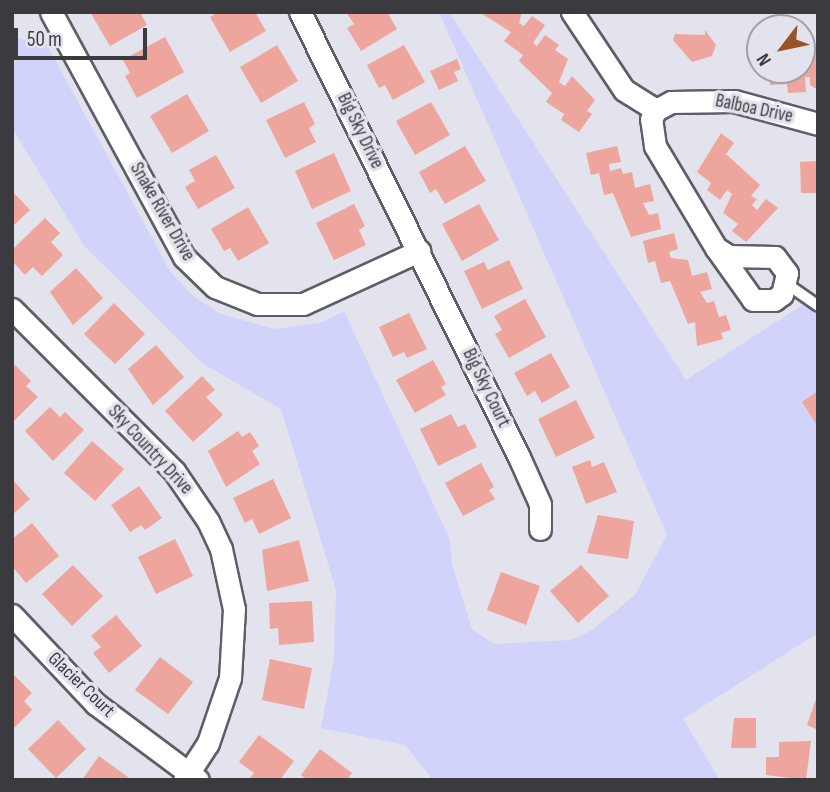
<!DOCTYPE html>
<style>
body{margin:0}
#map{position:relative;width:830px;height:792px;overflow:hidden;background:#e3e3ed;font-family:"Sofia Sans Condensed",sans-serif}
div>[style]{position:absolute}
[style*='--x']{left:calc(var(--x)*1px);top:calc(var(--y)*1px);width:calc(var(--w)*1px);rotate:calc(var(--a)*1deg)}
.green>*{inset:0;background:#d1d3fa}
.building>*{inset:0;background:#eda59d}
.roads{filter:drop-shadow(2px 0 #5d5e67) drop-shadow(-2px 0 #5d5e67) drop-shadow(0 2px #5d5e67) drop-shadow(0 -2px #5d5e67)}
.service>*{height:10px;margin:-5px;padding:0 5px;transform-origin:5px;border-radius:5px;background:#fff}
.minor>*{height:21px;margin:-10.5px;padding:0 10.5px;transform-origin:10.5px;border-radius:10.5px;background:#fff}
span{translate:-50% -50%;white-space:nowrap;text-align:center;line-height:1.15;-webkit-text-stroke:7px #e3e3ed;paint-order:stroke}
.street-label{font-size:19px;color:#3b3b3f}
.frame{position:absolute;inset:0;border:14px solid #3b3b3f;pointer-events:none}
.north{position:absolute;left:746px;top:14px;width:70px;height:70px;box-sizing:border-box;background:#e3e3ed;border:2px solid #a0a0a7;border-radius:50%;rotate:238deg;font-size:19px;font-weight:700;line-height:28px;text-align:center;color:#3b3b3f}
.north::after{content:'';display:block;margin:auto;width:24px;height:32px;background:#995329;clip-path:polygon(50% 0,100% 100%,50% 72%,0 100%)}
.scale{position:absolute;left:14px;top:28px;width:133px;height:32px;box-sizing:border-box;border:4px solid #3b3b3f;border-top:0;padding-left:9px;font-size:21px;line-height:24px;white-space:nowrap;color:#3b3b3f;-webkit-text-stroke:5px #e3e3ed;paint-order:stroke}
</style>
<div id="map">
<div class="green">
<div style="clip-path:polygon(439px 12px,449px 12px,686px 380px,818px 295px,818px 633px,683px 719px,720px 780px,433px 780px,405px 745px,321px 728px,334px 659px,336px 590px,281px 409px,202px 363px,85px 247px,12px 128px,12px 37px,47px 45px,170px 271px,193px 296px,219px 313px,274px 329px,320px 323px,344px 311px,450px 540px,452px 565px,472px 629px,494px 644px,571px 640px,592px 630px,635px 595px,667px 535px)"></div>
</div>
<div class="building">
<div style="clip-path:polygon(90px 12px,140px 12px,147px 25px,110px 46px)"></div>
<div style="clip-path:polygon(218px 12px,255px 12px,266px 31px,230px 52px,210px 17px)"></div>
<div style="clip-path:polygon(346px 12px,387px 12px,397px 29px,361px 51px,347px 28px,354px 24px)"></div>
<div style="clip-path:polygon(479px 12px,522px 12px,519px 23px,524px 26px,532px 16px,545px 25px,533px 43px,537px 46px,545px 35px,559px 45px,555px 50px,568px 59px,559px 82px,565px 86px,572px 76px,595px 100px,587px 111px,592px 114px,579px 132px,561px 120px,564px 114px,546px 102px,552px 93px,519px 61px,523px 55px,504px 41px,511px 32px)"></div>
<div style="clip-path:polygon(705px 30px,716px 45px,712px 56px,692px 62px,673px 40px,675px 34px,705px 35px)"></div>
<div style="clip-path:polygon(165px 37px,184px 72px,137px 98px,125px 76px,130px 73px,123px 60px)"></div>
<div style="clip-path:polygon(277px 45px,298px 81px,261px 103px,240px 67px)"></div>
<div style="clip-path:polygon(404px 45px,425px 82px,393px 100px,385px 85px,379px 88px,367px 65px)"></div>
<div style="clip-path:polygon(808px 45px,808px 54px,818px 53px,818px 90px,810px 85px,810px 77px,805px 77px,806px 92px,788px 93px,787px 84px,770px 85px,769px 70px,802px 70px,802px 46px)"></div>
<div style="clip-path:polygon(457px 59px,461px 69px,454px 72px,458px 81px,439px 90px,430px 71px)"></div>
<div style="clip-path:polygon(187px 94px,209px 131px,172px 153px,150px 116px)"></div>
<div style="clip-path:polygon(304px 102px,315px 124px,309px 128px,316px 142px,285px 158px,266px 120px)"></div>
<div style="clip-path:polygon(431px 102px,450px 135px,415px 155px,396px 121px)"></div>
<div style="clip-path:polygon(721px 133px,734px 143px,726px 154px,760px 185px,751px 196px,757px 199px,752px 205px,757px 210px,766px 199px,778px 208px,746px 242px,732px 231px,738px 224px,723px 213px,732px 194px,727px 190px,720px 200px,707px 190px,711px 183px,697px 172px)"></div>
<div style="clip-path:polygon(465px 146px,486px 181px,445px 204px,436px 189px,430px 193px,419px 172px)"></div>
<div style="clip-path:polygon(617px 146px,621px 162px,609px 164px,610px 171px,621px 168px,623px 174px,632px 172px,635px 188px,650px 184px,654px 201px,643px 203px,649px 215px,658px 213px,661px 229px,631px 237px,613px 193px,604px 195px,599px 173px,591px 175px,586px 153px)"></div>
<div style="clip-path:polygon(334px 153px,351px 191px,312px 209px,295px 171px)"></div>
<div style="clip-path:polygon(216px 155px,235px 188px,198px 209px,185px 187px,195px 181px,189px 170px)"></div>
<div style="clip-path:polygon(817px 161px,818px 193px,801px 193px,800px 162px)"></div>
<div style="clip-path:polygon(12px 191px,30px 210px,12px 227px)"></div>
<div style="clip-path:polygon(354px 204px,365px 226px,359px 230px,366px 245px,334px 260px,316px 223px)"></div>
<div style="clip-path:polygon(479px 204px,499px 240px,462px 261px,442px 224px)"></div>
<div style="clip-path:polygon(248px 207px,269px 243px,238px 261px,230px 248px,224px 251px,211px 229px)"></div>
<div style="clip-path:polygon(45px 218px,60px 233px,51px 242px,63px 255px,42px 276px,33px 267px,25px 275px,12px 261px,12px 250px)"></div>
<div style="clip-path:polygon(674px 233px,678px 249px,669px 252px,671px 258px,688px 260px,692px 276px,707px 272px,712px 289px,700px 292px,707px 303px,714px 301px,719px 317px,726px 315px,731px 330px,721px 333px,723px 339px,697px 346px,695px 322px,688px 324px,670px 281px,661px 283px,655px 261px,648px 263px,643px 241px)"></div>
<div style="clip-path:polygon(509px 260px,523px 289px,482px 309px,464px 271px,484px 262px,488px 270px)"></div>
<div style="clip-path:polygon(76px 268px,103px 298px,73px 325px,50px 292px)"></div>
<div style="clip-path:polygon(525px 299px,546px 337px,509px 358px,495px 334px,502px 330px,494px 316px)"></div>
<div style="clip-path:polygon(114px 303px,145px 334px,115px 364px,84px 334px)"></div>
<div style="clip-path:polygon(409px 313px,427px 349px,407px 358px,404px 352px,393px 357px,379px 327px)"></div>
<div style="clip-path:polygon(156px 345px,184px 377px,153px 405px,128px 369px)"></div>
<div style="clip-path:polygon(551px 353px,570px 387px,542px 403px,535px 391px,527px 396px,514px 373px)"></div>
<div style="clip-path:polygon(433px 360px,446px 384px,441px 387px,446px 395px,415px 413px,396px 380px)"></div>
<div style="clip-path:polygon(12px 362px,31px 381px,26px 386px,38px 397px,12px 423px)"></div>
<div style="clip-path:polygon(202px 376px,215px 390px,206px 397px,223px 415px,193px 442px,165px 411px)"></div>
<div style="clip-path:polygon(818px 391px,818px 427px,802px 402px)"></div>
<div style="clip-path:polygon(576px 400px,595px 438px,556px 457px,538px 419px)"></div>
<div style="clip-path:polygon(50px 407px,60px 417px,65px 412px,84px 430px,53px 461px,25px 431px)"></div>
<div style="clip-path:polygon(451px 414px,458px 427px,465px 424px,477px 447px,438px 466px,420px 429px)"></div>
<div style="clip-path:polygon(238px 431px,242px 437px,250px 432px,259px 446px,252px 451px,260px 464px,226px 487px,208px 451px)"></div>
<div style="clip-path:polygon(92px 441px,124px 469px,95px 501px,64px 473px)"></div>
<div style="clip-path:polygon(590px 460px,592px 467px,604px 462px,617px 492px,586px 504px,572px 467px)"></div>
<div style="clip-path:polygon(481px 463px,494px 487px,489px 490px,495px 499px,463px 516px,445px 483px)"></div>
<div style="clip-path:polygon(12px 479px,30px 499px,12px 515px)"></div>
<div style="clip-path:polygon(273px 479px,291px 518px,259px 534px,252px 519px,245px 523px,233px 498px)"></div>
<div style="clip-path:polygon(139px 486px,162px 518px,145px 530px,141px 525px,130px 532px,111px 505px)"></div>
<div style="clip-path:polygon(598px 515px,634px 521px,628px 559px,587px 553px)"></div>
<div style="clip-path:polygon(32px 523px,59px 556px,26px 583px,12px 566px,12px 539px)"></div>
<div style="clip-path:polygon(175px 539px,193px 576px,156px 594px,138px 557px)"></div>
<div style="clip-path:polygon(299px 540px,309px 581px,267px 591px,262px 550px)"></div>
<div style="clip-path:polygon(73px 565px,103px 596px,72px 626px,42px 594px)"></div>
<div style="clip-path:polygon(581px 565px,609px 596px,578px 623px,550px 591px)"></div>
<div style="clip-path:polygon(501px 572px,540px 586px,526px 625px,487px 610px)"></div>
<div style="clip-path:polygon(312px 601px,314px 642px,279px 645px,278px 628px,270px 629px,269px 603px)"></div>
<div style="clip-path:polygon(116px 615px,142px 646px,109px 673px,93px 653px,101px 647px,91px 636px)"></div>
<div style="clip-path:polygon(160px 657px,193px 682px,168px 714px,135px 690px)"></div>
<div style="clip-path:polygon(270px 659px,312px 668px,304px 709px,262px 700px)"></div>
<div style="clip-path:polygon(12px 673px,32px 693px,24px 701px,32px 710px,12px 730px)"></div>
<div style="clip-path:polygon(817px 696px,818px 696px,818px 730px,807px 725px)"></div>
<div style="clip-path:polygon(734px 718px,756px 718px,756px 748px,731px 748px)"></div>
<div style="clip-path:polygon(58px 720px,86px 749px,56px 778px,28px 749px)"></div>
<div style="clip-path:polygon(259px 735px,294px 761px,280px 780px,249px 780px,254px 773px,239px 762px)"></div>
<div style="clip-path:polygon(811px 741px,806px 780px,766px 775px,766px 757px,779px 757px,779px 742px)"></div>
<div style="clip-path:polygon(320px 749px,352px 773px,347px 780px,307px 780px,301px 775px)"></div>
<div style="clip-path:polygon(99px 756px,132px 780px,82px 780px)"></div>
</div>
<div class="roads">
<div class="service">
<div style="--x:787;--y:284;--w:38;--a:35"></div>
</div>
<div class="minor">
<div style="--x:51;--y:12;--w:279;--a:61.5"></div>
<div style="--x:184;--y:257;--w:43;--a:44.1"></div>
<div style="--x:215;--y:287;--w:45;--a:22"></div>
<div style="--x:257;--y:304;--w:46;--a:0"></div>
<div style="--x:303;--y:304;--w:128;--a:-24.6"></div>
<div style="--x:300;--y:12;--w:496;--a:63.8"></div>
<div style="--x:519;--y:457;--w:51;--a:65.9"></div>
<div style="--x:540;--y:504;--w:25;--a:90"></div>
<div style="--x:572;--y:12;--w:94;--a:56.3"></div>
<div style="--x:624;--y:90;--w:38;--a:32"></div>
<div style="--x:716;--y:248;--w:119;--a:-120.9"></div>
<div style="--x:655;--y:146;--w:27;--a:-98"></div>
<div style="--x:651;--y:119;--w:10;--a:-61"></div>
<div style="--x:656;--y:110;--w:17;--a:-28"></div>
<div style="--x:671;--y:102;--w:63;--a:-0.9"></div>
<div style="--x:734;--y:101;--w:87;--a:15.3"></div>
<div style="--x:716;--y:248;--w:15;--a:32"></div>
<div style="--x:729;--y:256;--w:46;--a:1.2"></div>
<div style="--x:775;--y:257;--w:20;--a:53"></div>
<div style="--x:787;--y:273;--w:22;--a:103"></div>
<div style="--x:782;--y:294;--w:10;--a:143"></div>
<div style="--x:774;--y:300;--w:21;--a:180"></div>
<div style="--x:753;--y:300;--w:64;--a:-125.4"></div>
<div style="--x:12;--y:309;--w:229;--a:45"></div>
<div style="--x:174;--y:471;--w:60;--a:55.8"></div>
<div style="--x:208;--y:521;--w:31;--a:65"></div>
<div style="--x:221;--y:549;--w:61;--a:77.8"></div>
<div style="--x:234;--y:609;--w:69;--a:93.3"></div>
<div style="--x:230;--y:678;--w:69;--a:108.7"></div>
<div style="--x:208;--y:743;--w:44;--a:123"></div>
<div style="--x:12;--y:615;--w:122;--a:46.7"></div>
<div style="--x:96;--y:704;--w:127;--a:36.7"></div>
</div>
</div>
<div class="street-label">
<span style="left:754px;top:109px;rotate:12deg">Balboa Drive</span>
<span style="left:360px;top:131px;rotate:64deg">Big Sky Drive</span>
<span style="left:162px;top:212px;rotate:60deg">Snake River Drive</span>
<span style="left:486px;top:388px;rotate:64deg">Big Sky Court</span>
<span style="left:150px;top:450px;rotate:47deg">Sky Country Drive</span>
<span style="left:81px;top:685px;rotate:44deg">Glacier Court</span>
</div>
<div class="frame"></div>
<div class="north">N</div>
<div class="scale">50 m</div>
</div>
